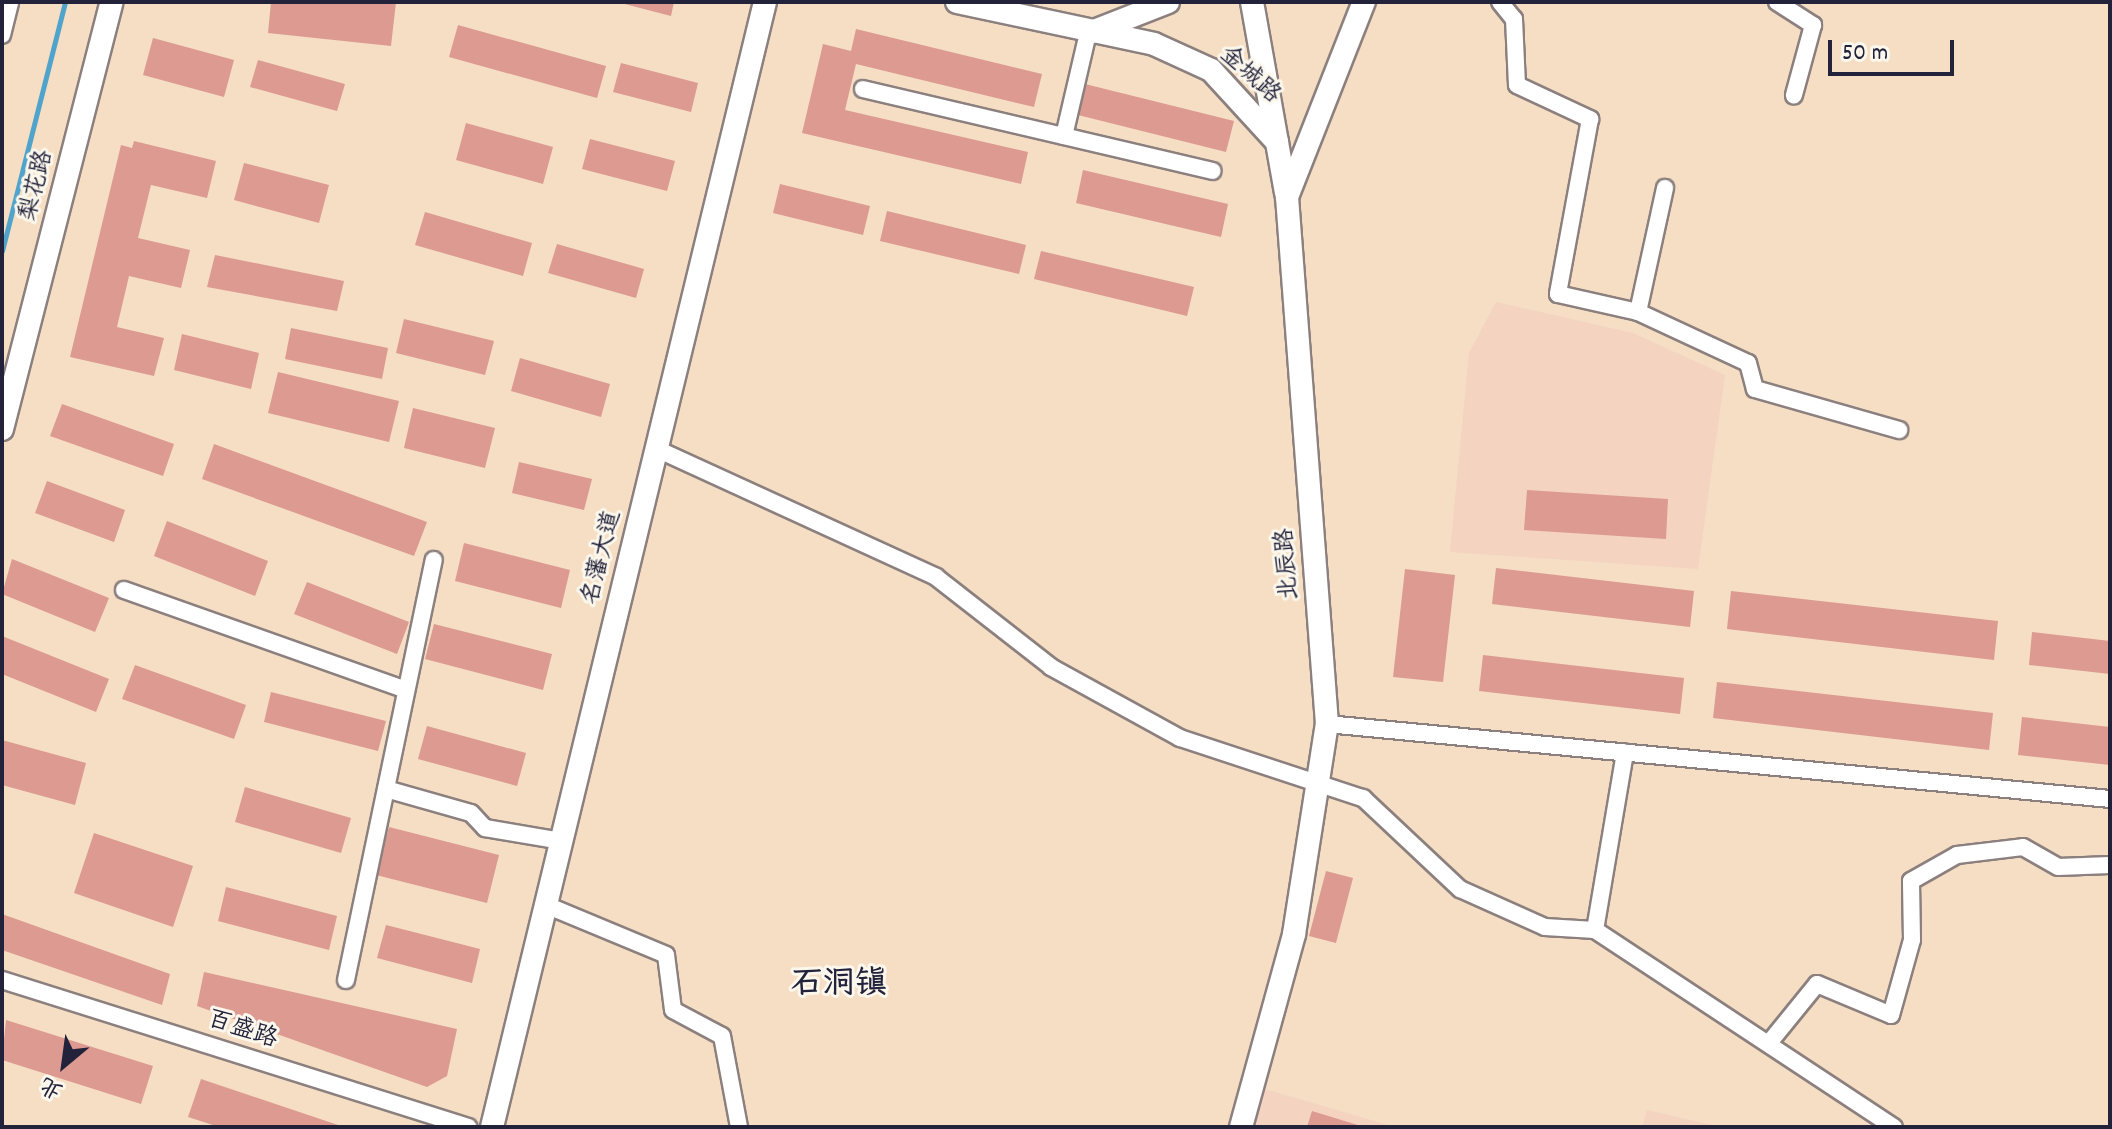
<!DOCTYPE html>
<meta charset="utf-8">
<style>
body{margin:0}
#map{position:relative;width:2112px;height:1129px;overflow:hidden;background:#f5dec3;font-family:Dekko,"LXGW WenKai TC",sans-serif}
div>[style]{position:absolute}
[style*='--x']{left:calc(var(--x)*1px);top:calc(var(--y)*1px);width:calc(var(--w)*1px);rotate:calc(var(--a)*1deg)}
.built>*{inset:0;background:#f5d3c1}
.stream>*{height:5px;margin:-2.5px;padding:0 2.5px;transform-origin:2.5px;border-radius:2.5px;background:#50a4cc}
.building>*{inset:0;background:#dc9a91}
.roads{filter:drop-shadow(2px 0 #8c807f) drop-shadow(-2px 0 #8c807f) drop-shadow(0 2px #8c807f) drop-shadow(0 -2px #8c807f)}
.minor>*{height:16px;margin:-8px;padding:0 8px;transform-origin:8px;border-radius:8px;background:#fff}
.major>*{height:22px;margin:-11px;padding:0 11px;transform-origin:11px;border-radius:11px;background:#fff}
span{translate:-50% -50%;white-space:nowrap;text-align:center;line-height:1.15;-webkit-text-stroke:6px #fbf7ec;paint-order:stroke}
.street-label{font-size:24px;color:#22223b}
.district-label{font-size:32px;color:#22223b;font-weight:700}
.frame{position:absolute;inset:0;border:4px solid #22223b;pointer-events:none}
.north{position:absolute;left:24px;top:1025px;width:80px;height:80px;-webkit-text-stroke:6px #fbf7ec;paint-order:stroke;rotate:209deg;font-size:22px;font-weight:700;line-height:32px;text-align:center;color:#22223b}
.north::after{content:'';display:block;margin:auto;width:28px;height:36px;background:#22223b;clip-path:polygon(50% 0,100% 100%,50% 72%,0 100%)}
.scale{position:absolute;left:1828px;top:40px;width:126px;height:36px;box-sizing:border-box;border:4px solid #22223b;border-top:0;padding-left:10px;font-size:24px;line-height:28px;white-space:nowrap;color:#22223b;-webkit-text-stroke:6px #fbf7ec;paint-order:stroke}
</style>
<div id="map">
<div class="built">
<div style="clip-path:polygon(1496px 302px,1633px 333px,1725px 375px,1698px 569px,1450px 552px,1469px 353px)"></div>
<div style="clip-path:polygon(1261px 1088px,1395px 1127px,1248px 1127px)"></div>
<div style="clip-path:polygon(1647px 1110px,1721px 1127px,1642px 1127px)"></div>
</div>
<div class="stream">
<div style="--x:2;--y:251;--w:257;--a:-75.8"></div>
</div>
<div class="building">
<div style="clip-path:polygon(271px 2px,396px 2px,391px 46px,268px 33px)"></div>
<div style="clip-path:polygon(617px 2px,674px 2px,671px 16px)"></div>
<div style="clip-path:polygon(458px 25px,606px 66px,597px 98px,449px 57px)"></div>
<div style="clip-path:polygon(856px 29px,1042px 74px,1034px 107px,856px 64px,845px 110px,1028px 152px,1021px 184px,802px 133px,823px 44px,851px 51px)"></div>
<div style="clip-path:polygon(153px 38px,234px 60px,224px 97px,143px 75px)"></div>
<div style="clip-path:polygon(258px 60px,345px 84px,337px 111px,250px 87px)"></div>
<div style="clip-path:polygon(621px 63px,698px 83px,691px 112px,613px 92px)"></div>
<div style="clip-path:polygon(1081px 83px,1234px 121px,1226px 152px,1074px 114px)"></div>
<div style="clip-path:polygon(466px 123px,553px 147px,543px 184px,456px 160px)"></div>
<div style="clip-path:polygon(590px 139px,675px 161px,667px 191px,582px 169px)"></div>
<div style="clip-path:polygon(134px 141px,216px 161px,207px 198px,151px 185px,138px 238px,190px 250px,181px 288px,129px 276px,117px 327px,164px 338px,154px 376px,70px 357px,121px 145px,132px 148px)"></div>
<div style="clip-path:polygon(244px 163px,329px 185px,319px 223px,234px 200px)"></div>
<div style="clip-path:polygon(1083px 170px,1228px 204px,1221px 237px,1076px 203px)"></div>
<div style="clip-path:polygon(780px 184px,870px 206px,863px 235px,773px 213px)"></div>
<div style="clip-path:polygon(887px 211px,1026px 245px,1019px 274px,880px 241px)"></div>
<div style="clip-path:polygon(425px 212px,532px 243px,523px 276px,415px 245px)"></div>
<div style="clip-path:polygon(557px 244px,644px 269px,636px 298px,548px 273px)"></div>
<div style="clip-path:polygon(1041px 251px,1194px 287px,1187px 316px,1034px 279px)"></div>
<div style="clip-path:polygon(215px 255px,344px 281px,337px 311px,207px 287px)"></div>
<div style="clip-path:polygon(404px 319px,494px 341px,485px 375px,396px 353px)"></div>
<div style="clip-path:polygon(291px 328px,388px 348px,382px 379px,285px 359px)"></div>
<div style="clip-path:polygon(182px 334px,259px 353px,251px 389px,174px 370px)"></div>
<div style="clip-path:polygon(520px 358px,610px 384px,601px 417px,511px 391px)"></div>
<div style="clip-path:polygon(278px 372px,399px 401px,389px 442px,268px 413px)"></div>
<div style="clip-path:polygon(62px 404px,174px 444px,163px 476px,50px 436px)"></div>
<div style="clip-path:polygon(413px 408px,495px 428px,485px 468px,404px 448px)"></div>
<div style="clip-path:polygon(214px 444px,427px 522px,414px 556px,202px 479px)"></div>
<div style="clip-path:polygon(519px 462px,592px 479px,584px 510px,512px 493px)"></div>
<div style="clip-path:polygon(47px 481px,125px 510px,114px 542px,35px 513px)"></div>
<div style="clip-path:polygon(1527px 490px,1668px 499px,1666px 539px,1524px 530px)"></div>
<div style="clip-path:polygon(167px 521px,268px 561px,255px 596px,154px 556px)"></div>
<div style="clip-path:polygon(464px 543px,570px 570px,561px 608px,455px 581px)"></div>
<div style="clip-path:polygon(12px 559px,109px 598px,95px 632px,2px 594px)"></div>
<div style="clip-path:polygon(1496px 568px,1694px 591px,1690px 627px,1492px 604px)"></div>
<div style="clip-path:polygon(1405px 569px,1455px 575px,1443px 682px,1393px 677px)"></div>
<div style="clip-path:polygon(307px 582px,409px 622px,397px 654px,294px 614px)"></div>
<div style="clip-path:polygon(1731px 591px,1998px 621px,1994px 660px,1727px 629px)"></div>
<div style="clip-path:polygon(434px 624px,552px 654px,543px 690px,425px 659px)"></div>
<div style="clip-path:polygon(2032px 632px,2110px 641px,2110px 674px,2029px 665px)"></div>
<div style="clip-path:polygon(2px 636px,109px 679px,96px 712px,2px 674px)"></div>
<div style="clip-path:polygon(1483px 655px,1684px 678px,1680px 714px,1479px 691px)"></div>
<div style="clip-path:polygon(135px 665px,246px 705px,234px 739px,122px 699px)"></div>
<div style="clip-path:polygon(1717px 682px,1993px 713px,1989px 750px,1713px 718px)"></div>
<div style="clip-path:polygon(271px 692px,386px 721px,378px 751px,264px 722px)"></div>
<div style="clip-path:polygon(2022px 717px,2110px 727px,2110px 765px,2018px 755px)"></div>
<div style="clip-path:polygon(427px 726px,526px 753px,517px 786px,418px 759px)"></div>
<div style="clip-path:polygon(2px 740px,86px 763px,75px 805px,2px 785px)"></div>
<div style="clip-path:polygon(245px 787px,351px 818px,341px 853px,235px 822px)"></div>
<div style="clip-path:polygon(389px 827px,499px 855px,487px 903px,376px 875px)"></div>
<div style="clip-path:polygon(94px 833px,193px 866px,173px 927px,74px 893px)"></div>
<div style="clip-path:polygon(1326px 871px,1353px 878px,1336px 943px,1309px 936px)"></div>
<div style="clip-path:polygon(226px 887px,337px 916px,329px 950px,218px 921px)"></div>
<div style="clip-path:polygon(2px 914px,170px 974px,162px 1005px,2px 950px)"></div>
<div style="clip-path:polygon(386px 925px,480px 949px,472px 983px,377px 958px)"></div>
<div style="clip-path:polygon(204px 972px,457px 1029px,447px 1076px,427px 1087px,197px 1006px)"></div>
<div style="clip-path:polygon(6px 1020px,153px 1066px,141px 1104px,2px 1060px)"></div>
<div style="clip-path:polygon(201px 1079px,341px 1126px,341px 1127px,219px 1127px,188px 1117px)"></div>
<div style="clip-path:polygon(1312px 1111px,1361px 1126px,1361px 1127px,1307px 1127px)"></div>
</div>
<div class="roads">
<div class="minor">
<div style="--x:1500;--y:2;--w:22;--a:51"></div>
<div style="--x:1514;--y:19;--w:66;--a:87.4"></div>
<div style="--x:1517;--y:85;--w:81;--a:25"></div>
<div style="--x:1590;--y:119;--w:178;--a:100.4"></div>
<div style="--x:1558;--y:294;--w:82;--a:12.7"></div>
<div style="--x:1638;--y:312;--w:121;--a:24.9"></div>
<div style="--x:1748;--y:363;--w:27;--a:75"></div>
<div style="--x:1755;--y:389;--w:150;--a:15.9"></div>
<div style="--x:1777;--y:2;--w:43;--a:32.6"></div>
<div style="--x:1813;--y:25;--w:73;--a:105.2"></div>
<div style="--x:2;--y:35;--w:34;--a:-76"></div>
<div style="--x:863;--y:89;--w:359;--a:13.2"></div>
<div style="--x:1064;--y:136;--w:106;--a:-76.9"></div>
<div style="--x:1638;--y:312;--w:127;--a:-77.7"></div>
<div style="--x:657;--y:449;--w:307;--a:24.6"></div>
<div style="--x:936;--y:577;--w:146;--a:38"></div>
<div style="--x:1051;--y:667;--w:147;--a:28.8"></div>
<div style="--x:1180;--y:738;--w:193;--a:18.2"></div>
<div style="--x:1363;--y:798;--w:133;--a:43.2"></div>
<div style="--x:1460;--y:889;--w:93;--a:24.1"></div>
<div style="--x:1545;--y:927;--w:50;--a:3.4"></div>
<div style="--x:1595;--y:930;--w:358;--a:33.4"></div>
<div style="--x:124;--y:590;--w:299;--a:19.5"></div>
<div style="--x:1327;--y:724;--w:787;--a:5.47"></div>
<div style="--x:386;--y:789;--w:88;--a:15.8"></div>
<div style="--x:471;--y:813;--w:21;--a:47"></div>
<div style="--x:485;--y:828;--w:77;--a:9.7"></div>
<div style="--x:546;--y:905;--w:130;--a:22.6"></div>
<div style="--x:666;--y:955;--w:55;--a:82.7"></div>
<div style="--x:673;--y:1010;--w:55;--a:28"></div>
<div style="--x:722;--y:1036;--w:93;--a:79.4"></div>
<div style="--x:1595;--y:930;--w:180;--a:-80.4"></div>
<div style="--x:2;--y:980;--w:489;--a:17.5"></div>
<div style="--x:346;--y:980;--w:429;--a:-78.2"></div>
<div style="--x:1769;--y:1043;--w:76;--a:-50.9"></div>
<div style="--x:1817;--y:984;--w:80;--a:22.7"></div>
<div style="--x:1891;--y:1015;--w:78;--a:-74.4"></div>
<div style="--x:1912;--y:940;--w:59;--a:-91"></div>
<div style="--x:1911;--y:881;--w:53;--a:-29.5"></div>
<div style="--x:1957;--y:855;--w:66;--a:-6.9"></div>
<div style="--x:2023;--y:847;--w:40;--a:29.7"></div>
<div style="--x:2058;--y:867;--w:52;--a:-2.2"></div>
</div>
<div class="major">
<div style="--x:957;--y:2;--w:201;--a:12"></div>
<div style="--x:1154;--y:44;--w:63;--a:24.5"></div>
<div style="--x:1211;--y:70;--w:98;--a:47.5"></div>
<div style="--x:1252;--y:2;--w:193;--a:79.9"></div>
<div style="--x:1089;--y:33;--w:85;--a:-21.4"></div>
<div style="--x:2;--y:429;--w:441;--a:-75.6"></div>
<div style="--x:492;--y:1127;--w:1158;--a:-76.36"></div>
<div style="--x:1241;--y:1127;--w:200;--a:-74.6"></div>
<div style="--x:1294;--y:934;--w:213;--a:-81.1"></div>
<div style="--x:1327;--y:724;--w:529;--a:-94.34"></div>
<div style="--x:1287;--y:197;--w:210;--a:-68.5"></div>
</div>
</div>
<div class="street-label">
<span style="left:1249px;top:76px;rotate:42deg">金城路</span>
<span style="left:38px;top:186px;rotate:-76deg">梨花路</span>
<span style="left:603px;top:558px;rotate:-76deg">名藩大道</span>
<span style="left:1289px;top:564px;rotate:-94deg">北辰路</span>
<span style="left:242px;top:1031px;rotate:18deg">百盛路</span>
</div>
<div class="district-label">
<span style="left:839px;top:986px">石洞镇</span>
</div>
<div class="frame"></div>
<div class="north">北</div>
<div class="scale">50 m</div>
</div>
